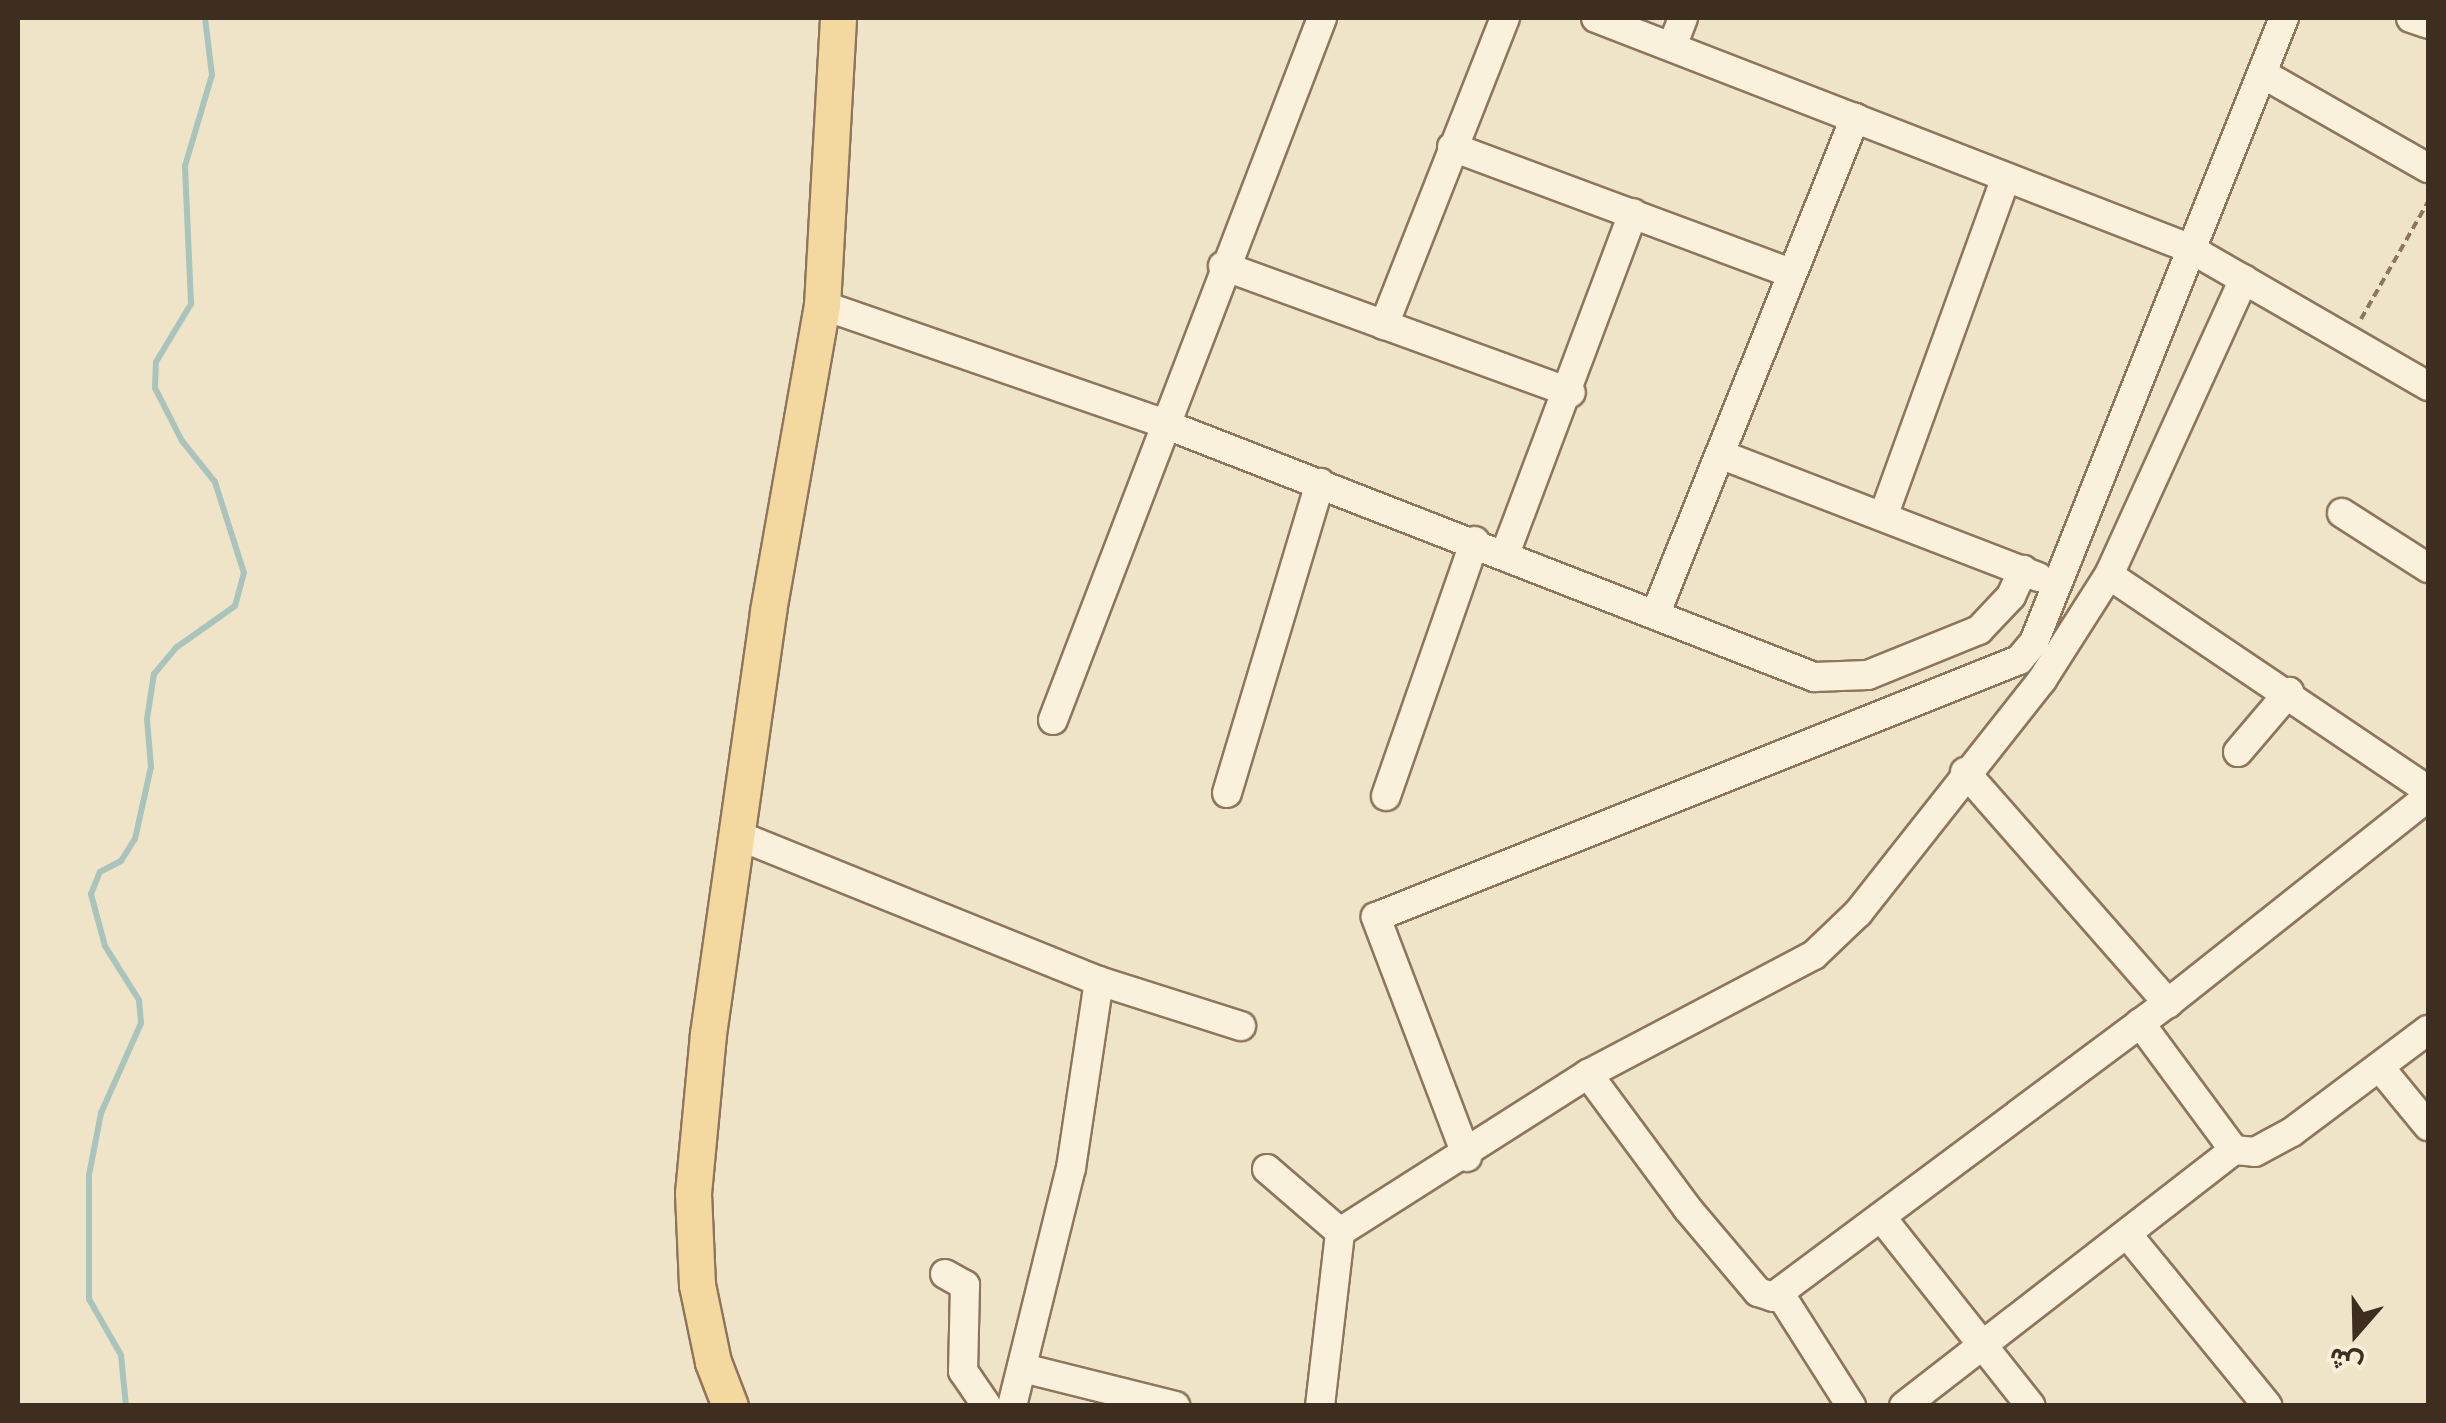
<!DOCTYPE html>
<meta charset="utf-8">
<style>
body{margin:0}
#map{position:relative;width:2446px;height:1423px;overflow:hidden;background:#f0e4c8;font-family:"Crimson Pro",Vazirmatn,serif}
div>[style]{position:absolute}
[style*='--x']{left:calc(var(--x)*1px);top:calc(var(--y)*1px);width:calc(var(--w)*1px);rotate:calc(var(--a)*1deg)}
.stream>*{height:6px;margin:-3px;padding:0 3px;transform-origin:3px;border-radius:3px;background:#a9c4bc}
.path>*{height:4px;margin-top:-2px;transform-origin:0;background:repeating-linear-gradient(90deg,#8d765c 0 8px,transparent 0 13px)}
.roads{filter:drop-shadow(2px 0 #8d765c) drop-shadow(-2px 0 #8d765c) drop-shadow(0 2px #8d765c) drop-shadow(0 -2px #8d765c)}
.minor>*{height:28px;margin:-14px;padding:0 14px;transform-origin:14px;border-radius:14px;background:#faf1dc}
.major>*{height:35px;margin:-17.5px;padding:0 17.5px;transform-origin:17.5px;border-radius:17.5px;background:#f3d9a0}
span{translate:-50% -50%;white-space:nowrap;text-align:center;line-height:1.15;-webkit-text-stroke:10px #f7eed8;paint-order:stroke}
.frame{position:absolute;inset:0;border:20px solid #3d2e20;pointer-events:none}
.north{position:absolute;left:2306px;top:1283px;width:100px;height:100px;-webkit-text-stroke:8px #f7eed8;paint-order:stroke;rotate:200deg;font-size:28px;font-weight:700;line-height:40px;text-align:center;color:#3d2e20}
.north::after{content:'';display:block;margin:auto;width:35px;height:45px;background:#3d2e20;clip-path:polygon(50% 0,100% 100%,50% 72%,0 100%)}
</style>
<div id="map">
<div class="stream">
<div style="--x:126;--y:1406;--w:51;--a:-95.6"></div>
<div style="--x:121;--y:1355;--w:64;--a:-119.7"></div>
<div style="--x:89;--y:1299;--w:124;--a:-90"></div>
<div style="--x:89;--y:1175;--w:63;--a:-79"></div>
<div style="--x:101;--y:1113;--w:98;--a:-66"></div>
<div style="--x:141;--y:1023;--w:23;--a:-95"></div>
<div style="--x:139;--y:1000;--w:64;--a:-122.2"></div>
<div style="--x:105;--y:946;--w:54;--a:-105.1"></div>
<div style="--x:91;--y:894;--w:24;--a:-68"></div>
<div style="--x:100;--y:872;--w:24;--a:-28"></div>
<div style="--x:121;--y:861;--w:26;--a:-58"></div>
<div style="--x:135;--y:839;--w:74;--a:-77.5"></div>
<div style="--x:151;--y:767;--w:48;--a:-94.8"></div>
<div style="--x:147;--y:719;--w:46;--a:-81.2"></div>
<div style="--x:154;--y:674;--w:35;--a:-50"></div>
<div style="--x:177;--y:647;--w:71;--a:-35.3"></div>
<div style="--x:235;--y:606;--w:34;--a:-75"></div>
<div style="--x:244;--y:573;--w:96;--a:-107.7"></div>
<div style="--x:215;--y:482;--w:53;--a:-128.8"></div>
<div style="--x:182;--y:441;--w:59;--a:-117"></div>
<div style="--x:155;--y:388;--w:26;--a:-88"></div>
<div style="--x:156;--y:362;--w:68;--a:-58.9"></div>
<div style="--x:191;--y:304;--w:138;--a:-92.5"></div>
<div style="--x:185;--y:166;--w:95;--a:-73.5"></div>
<div style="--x:212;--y:75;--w:57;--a:-97"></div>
</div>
<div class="path">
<div style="--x:2361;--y:319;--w:135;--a:-60.2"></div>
</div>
<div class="roads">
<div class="minor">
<div style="--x:1596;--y:18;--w:636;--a:21.2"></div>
<div style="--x:2189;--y:248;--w:276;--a:30"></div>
<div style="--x:2411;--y:18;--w:18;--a:19"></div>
<div style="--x:1673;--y:44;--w:28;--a:-69"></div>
<div style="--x:2263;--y:74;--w:190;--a:29.7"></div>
<div style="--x:1452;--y:147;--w:358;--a:20.4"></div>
<div style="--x:1223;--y:266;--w:370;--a:20"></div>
<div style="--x:822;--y:305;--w:360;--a:19.1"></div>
<div style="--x:1162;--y:423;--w:700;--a:21.28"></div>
<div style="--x:1814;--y:677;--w:54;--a:-2.1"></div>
<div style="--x:1868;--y:675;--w:120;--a:-22.1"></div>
<div style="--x:1979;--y:630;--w:47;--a:-46.7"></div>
<div style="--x:2011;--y:596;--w:29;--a:-65"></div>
<div style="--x:1384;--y:325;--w:330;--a:-68.5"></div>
<div style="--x:1722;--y:455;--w:339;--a:21.1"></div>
<div style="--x:2342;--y:513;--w:102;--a:32.6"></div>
<div style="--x:1884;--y:514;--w:358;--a:-70.1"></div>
<div style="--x:1505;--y:554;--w:364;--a:-69.4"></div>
<div style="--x:2109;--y:575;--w:385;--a:34"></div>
<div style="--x:1655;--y:615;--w:536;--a:-68.08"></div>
<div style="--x:1053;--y:720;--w:752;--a:-69.03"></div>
<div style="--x:2238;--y:752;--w:79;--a:-49.6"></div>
<div style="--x:1965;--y:772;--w:308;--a:48.7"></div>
<div style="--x:1227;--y:793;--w:324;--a:-73.3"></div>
<div style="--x:1386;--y:796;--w:270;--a:-70.8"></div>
<div style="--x:737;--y:835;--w:390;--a:22"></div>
<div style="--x:1099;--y:981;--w:149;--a:17.6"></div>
<div style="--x:2140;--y:1023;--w:158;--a:53.5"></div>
<div style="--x:2381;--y:1069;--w:74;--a:50.5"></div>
<div style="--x:1588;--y:1074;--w:167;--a:53.5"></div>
<div style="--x:1687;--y:1208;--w:110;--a:49.8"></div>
<div style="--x:1758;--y:1292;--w:16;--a:18"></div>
<div style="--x:1773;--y:1297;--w:492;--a:-36.7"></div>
<div style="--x:2168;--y:1003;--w:332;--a:-38.4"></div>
<div style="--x:1467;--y:1157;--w:257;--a:-110.8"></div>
<div style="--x:1376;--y:917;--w:692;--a:-21.79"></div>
<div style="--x:2019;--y:660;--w:23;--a:-50"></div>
<div style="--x:2034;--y:642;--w:672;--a:-68.17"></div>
<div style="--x:1267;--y:1169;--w:96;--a:40.8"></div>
<div style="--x:1881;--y:1217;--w:241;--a:51.6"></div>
<div style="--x:2127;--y:1234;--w:222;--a:50.7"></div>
<div style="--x:945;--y:1274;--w:23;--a:29"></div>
<div style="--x:965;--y:1285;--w:86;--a:91.3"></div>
<div style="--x:963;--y:1371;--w:42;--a:55.6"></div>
<div style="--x:1780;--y:1294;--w:133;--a:57.6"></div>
<div style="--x:1023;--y:1368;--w:157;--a:14"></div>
<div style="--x:1012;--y:1406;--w:245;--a:-76.1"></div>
<div style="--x:1071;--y:1168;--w:189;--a:-81.5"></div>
<div style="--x:1320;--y:1406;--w:175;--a:-83.4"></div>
<div style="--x:1340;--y:1232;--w:294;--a:-32.5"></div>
<div style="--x:1588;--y:1074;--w:255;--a:-27.8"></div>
<div style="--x:1814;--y:955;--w:61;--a:-43.7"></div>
<div style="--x:1858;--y:913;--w:297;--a:-51.7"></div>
<div style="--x:2042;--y:680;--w:125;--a:-57.5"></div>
<div style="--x:2109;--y:575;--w:325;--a:-65.5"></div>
<div style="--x:1904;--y:1406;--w:418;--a:-37.8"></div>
<div style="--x:2234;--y:1150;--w:21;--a:5"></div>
<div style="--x:2255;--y:1152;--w:42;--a:-28.4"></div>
<div style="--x:2292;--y:1132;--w:170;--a:-36.9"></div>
</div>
<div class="major">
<div style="--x:730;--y:1406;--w:47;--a:-111.1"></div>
<div style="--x:713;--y:1362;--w:79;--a:-101.7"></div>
<div style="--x:697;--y:1285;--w:92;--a:-92.5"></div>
<div style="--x:693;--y:1193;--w:160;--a:-84.6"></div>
<div style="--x:708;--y:1034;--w:427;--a:-81.9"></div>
<div style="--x:768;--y:611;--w:311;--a:-80"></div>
<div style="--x:822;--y:305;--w:287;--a:-86.8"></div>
</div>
</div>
<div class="frame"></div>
<div class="north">ش</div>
</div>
